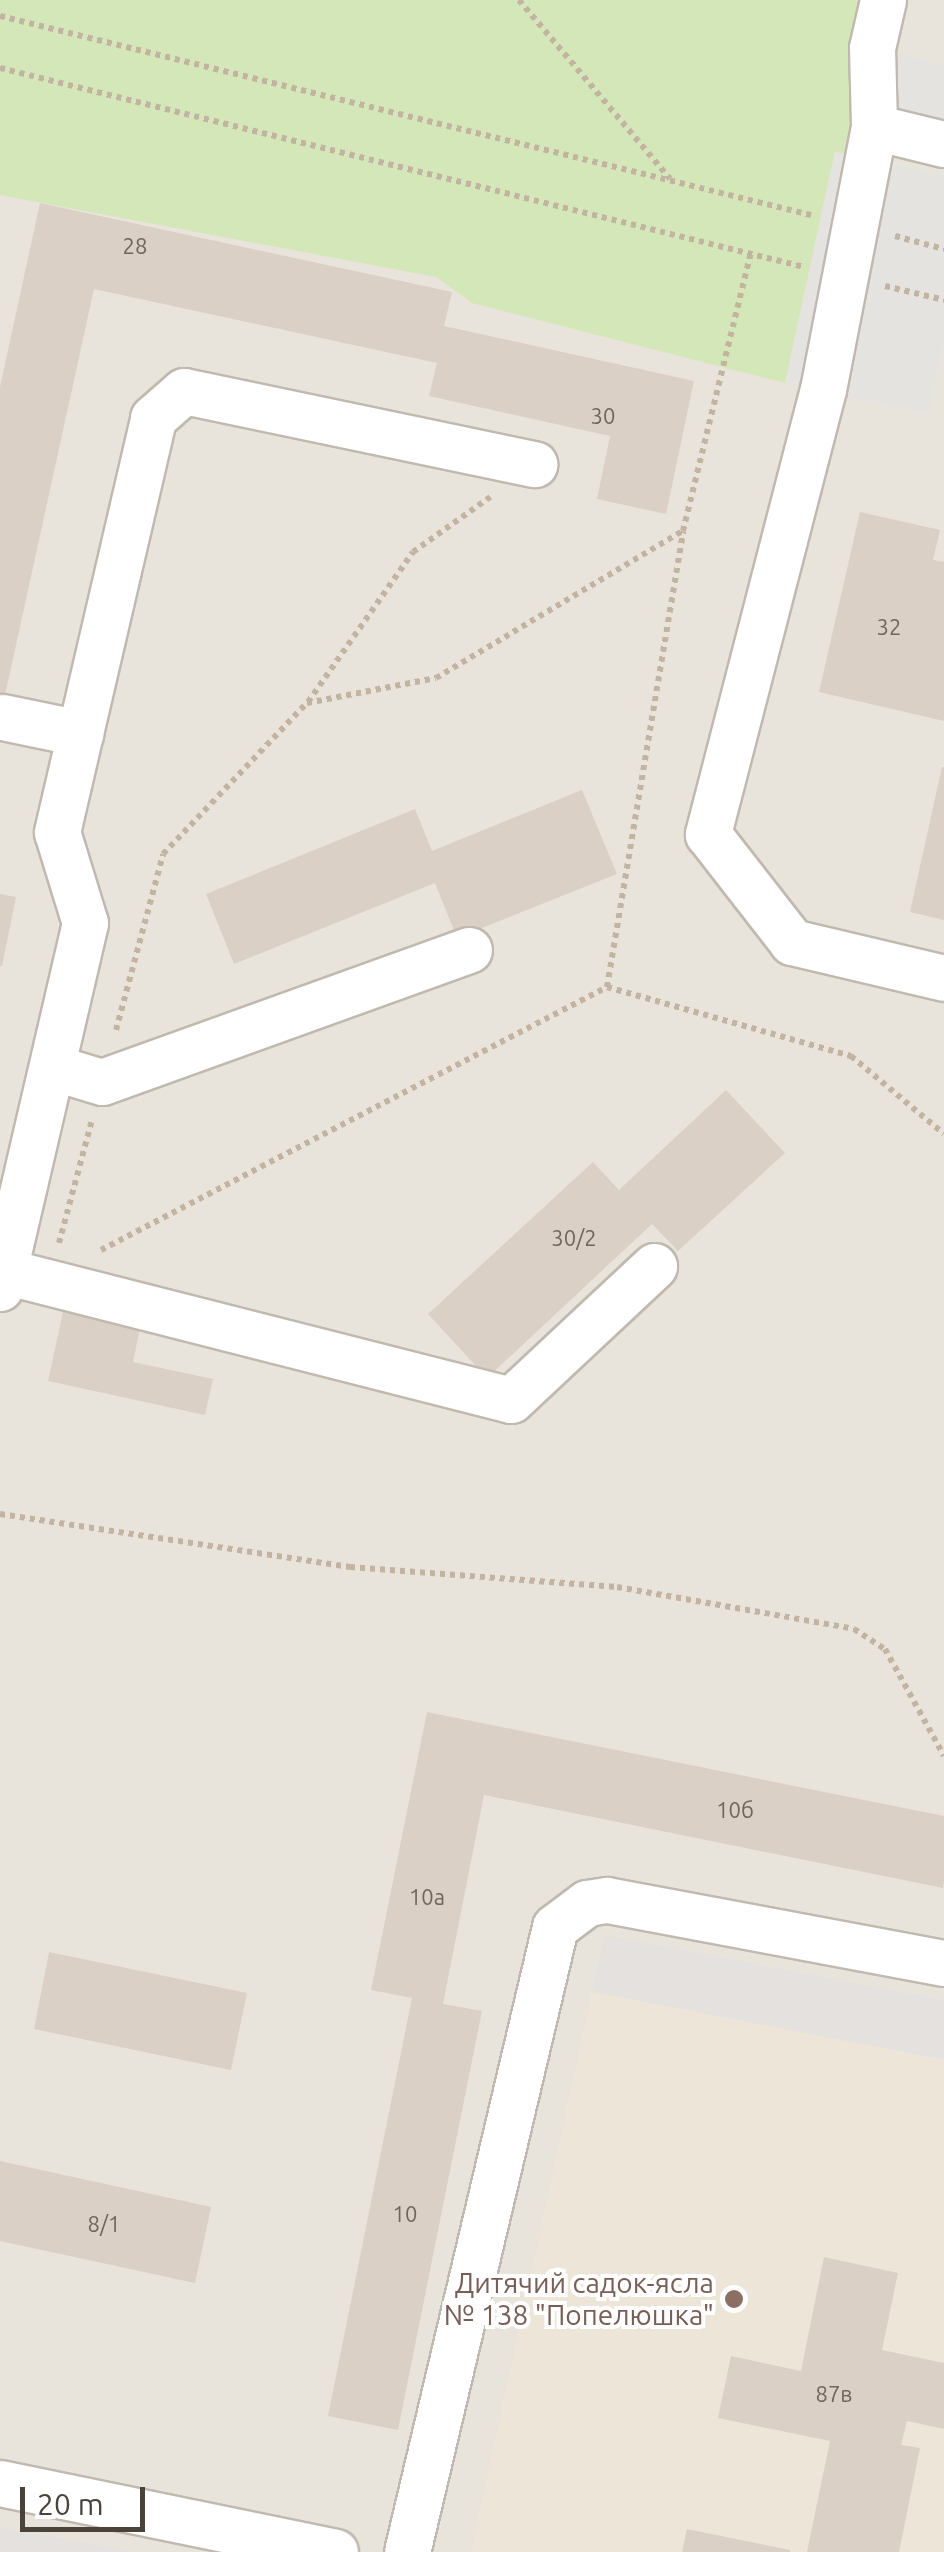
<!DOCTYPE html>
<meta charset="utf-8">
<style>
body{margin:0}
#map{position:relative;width:944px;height:2552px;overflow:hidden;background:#f5f2ed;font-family:Ubuntu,sans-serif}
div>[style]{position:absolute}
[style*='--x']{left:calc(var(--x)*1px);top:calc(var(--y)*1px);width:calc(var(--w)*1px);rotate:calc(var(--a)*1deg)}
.residential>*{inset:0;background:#e9e4db}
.industrial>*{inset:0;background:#e5e1de}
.education>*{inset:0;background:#ede6d8}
.green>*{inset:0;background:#d4e7b8}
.parking>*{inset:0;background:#e5e3e0}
.building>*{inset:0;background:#dad0c5}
.path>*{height:6px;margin-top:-3px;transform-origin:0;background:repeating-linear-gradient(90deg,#c2b4a1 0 5px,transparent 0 10px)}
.roads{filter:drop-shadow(2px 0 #c1b9af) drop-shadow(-2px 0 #c1b9af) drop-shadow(0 2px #c1b9af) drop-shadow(0 -2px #c1b9af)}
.minor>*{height:45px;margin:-22.5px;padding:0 22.5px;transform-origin:22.5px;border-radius:22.5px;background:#fff}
.dots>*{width:28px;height:28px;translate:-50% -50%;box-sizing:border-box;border:5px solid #fff;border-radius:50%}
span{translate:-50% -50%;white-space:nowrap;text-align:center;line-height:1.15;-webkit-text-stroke:8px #fff;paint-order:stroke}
.number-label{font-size:22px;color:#6e665d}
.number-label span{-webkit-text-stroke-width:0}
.education-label{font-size:28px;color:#785e54}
.right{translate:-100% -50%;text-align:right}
.scale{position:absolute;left:20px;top:2487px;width:125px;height:45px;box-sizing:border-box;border:5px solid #4a433a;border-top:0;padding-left:12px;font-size:30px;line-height:35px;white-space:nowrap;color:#4a433a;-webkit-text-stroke:8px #fff;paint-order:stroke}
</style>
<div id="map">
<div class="residential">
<div style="clip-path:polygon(0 0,944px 0,944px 2552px,0 2552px)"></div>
</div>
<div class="industrial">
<div style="clip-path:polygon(604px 1935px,944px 2000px,944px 2060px,592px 1992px)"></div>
<div style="clip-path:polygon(0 2527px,137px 2552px,0 2552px)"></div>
</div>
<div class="education">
<div style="clip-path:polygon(592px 1992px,944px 2060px,944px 2552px,471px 2552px)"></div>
</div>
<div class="green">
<div style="clip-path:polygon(0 0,883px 0,868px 159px,835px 152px,785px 383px,472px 303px,436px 277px,0 195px)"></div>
</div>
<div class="parking">
<div style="clip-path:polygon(872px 48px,944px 65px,944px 144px,874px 127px)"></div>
<div style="clip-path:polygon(835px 152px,944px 175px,944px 338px,928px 414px,785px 383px)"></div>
</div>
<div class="building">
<div style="clip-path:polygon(40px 203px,452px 292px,444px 326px,694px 381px,666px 514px,597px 499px,610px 436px,429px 396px,437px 363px,94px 289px,0 718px,0 387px)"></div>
<div style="clip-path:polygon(860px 512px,940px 530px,933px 560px,944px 562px,944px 721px,819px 692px)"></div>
<div style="clip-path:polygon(942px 767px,944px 767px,944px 920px,910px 912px)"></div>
<div style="clip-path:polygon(582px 790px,617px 874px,457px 938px,435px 883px,234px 964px,206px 894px,415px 809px,432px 851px)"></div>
<div style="clip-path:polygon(0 894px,16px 897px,2px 966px,0 966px)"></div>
<div style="clip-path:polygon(726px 1090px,785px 1153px,678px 1251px,652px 1224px,487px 1378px,428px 1314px,593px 1162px,619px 1190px)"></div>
<div style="clip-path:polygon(63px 1312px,140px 1328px,133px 1362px,213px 1379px,205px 1415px,48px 1381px)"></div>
<div style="clip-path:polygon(427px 1712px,944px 1816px,944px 1881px,943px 1888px,484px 1795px,443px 2004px,482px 2011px,398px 2430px,328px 2416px,412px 1998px,371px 1990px)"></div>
<div style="clip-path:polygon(49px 1952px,247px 1993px,231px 2070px,34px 2029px)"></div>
<div style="clip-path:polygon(0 2161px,211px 2207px,195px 2283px,0 2241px)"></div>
<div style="clip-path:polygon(824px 2257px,898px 2273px,882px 2350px,944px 2363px,944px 2429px,907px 2421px,901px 2445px,920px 2448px,899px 2552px,807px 2552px,830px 2441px,718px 2418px,731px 2356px,801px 2371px)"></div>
<div style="clip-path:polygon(687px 2529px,790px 2550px,790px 2552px,682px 2552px)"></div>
</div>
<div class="path">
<div style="--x:519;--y:0;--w:234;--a:49.8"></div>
<div style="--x:0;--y:16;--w:839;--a:13.79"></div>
<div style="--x:0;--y:68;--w:828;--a:13.9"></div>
<div style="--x:895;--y:236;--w:51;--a:14.9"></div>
<div style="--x:885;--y:286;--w:61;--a:13.3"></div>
<div style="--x:308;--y:702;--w:183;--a:-55"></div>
<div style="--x:413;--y:552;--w:95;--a:-35.5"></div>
<div style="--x:607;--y:987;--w:254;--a:15.8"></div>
<div style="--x:851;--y:1056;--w:121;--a:40"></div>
<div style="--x:116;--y:1030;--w:182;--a:-75"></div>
<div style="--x:163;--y:854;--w:209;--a:-46.4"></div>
<div style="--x:307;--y:703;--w:131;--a:-11"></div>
<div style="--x:436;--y:678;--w:287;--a:-30.8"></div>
<div style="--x:59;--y:1243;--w:127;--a:-75"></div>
<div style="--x:101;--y:1250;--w:570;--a:-27.46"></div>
<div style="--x:607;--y:987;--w:462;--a:-80.5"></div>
<div style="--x:683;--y:531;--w:286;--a:-76.3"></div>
<div style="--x:0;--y:1514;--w:354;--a:8.6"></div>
<div style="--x:350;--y:1567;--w:268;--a:4.3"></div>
<div style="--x:617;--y:1587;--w:241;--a:10"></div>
<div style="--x:854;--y:1629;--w:37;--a:33"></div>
<div style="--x:885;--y:1649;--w:122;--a:61.1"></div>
</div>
<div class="roads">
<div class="minor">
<div style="--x:883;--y:0;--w:49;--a:102.9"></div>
<div style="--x:872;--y:48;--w:79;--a:88.5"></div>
<div style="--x:874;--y:127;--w:72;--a:13.7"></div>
<div style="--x:874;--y:127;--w:267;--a:101"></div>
<div style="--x:823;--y:389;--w:460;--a:104.5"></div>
<div style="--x:708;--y:834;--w:137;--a:52.1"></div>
<div style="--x:792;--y:942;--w:156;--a:13.3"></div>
<div style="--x:2;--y:717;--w:80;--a:11.6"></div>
<div style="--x:52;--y:1067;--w:52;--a:16.7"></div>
<div style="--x:102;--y:1082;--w:390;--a:-19.8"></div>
<div style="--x:4;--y:1271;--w:523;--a:14.28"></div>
<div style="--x:511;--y:1400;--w:196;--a:-43.1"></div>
<div style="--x:0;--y:1288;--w:375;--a:-76.9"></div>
<div style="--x:85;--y:923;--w:95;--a:-107.1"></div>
<div style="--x:57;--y:832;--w:425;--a:-76.9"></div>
<div style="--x:153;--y:418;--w:41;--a:-41.1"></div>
<div style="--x:184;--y:391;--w:358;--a:11.8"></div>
<div style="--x:0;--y:2483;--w:342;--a:11.6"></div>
<div style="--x:407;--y:2552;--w:642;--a:-76.68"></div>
<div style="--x:555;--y:1927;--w:40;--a:-37"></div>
<div style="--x:587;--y:1903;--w:20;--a:-9"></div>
<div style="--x:607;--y:1900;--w:343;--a:10.6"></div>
</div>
</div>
<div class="dots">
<div style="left:734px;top:2299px;background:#8d6e63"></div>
</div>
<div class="number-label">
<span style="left:135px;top:246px">28</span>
<span style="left:603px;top:416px">30</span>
<span style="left:889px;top:627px">32</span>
<span style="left:574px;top:1238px">30/2</span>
<span style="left:735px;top:1810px">10б</span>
<span style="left:427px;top:1897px">10а</span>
<span style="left:405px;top:2214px">10</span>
<span style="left:104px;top:2224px">8/1</span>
<span style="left:834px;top:2394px">87в</span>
</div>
<div class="education-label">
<span class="right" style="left:714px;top:2299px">Дитячий садок-ясла<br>№ 138 "Попелюшка"</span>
</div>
<div class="scale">20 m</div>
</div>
